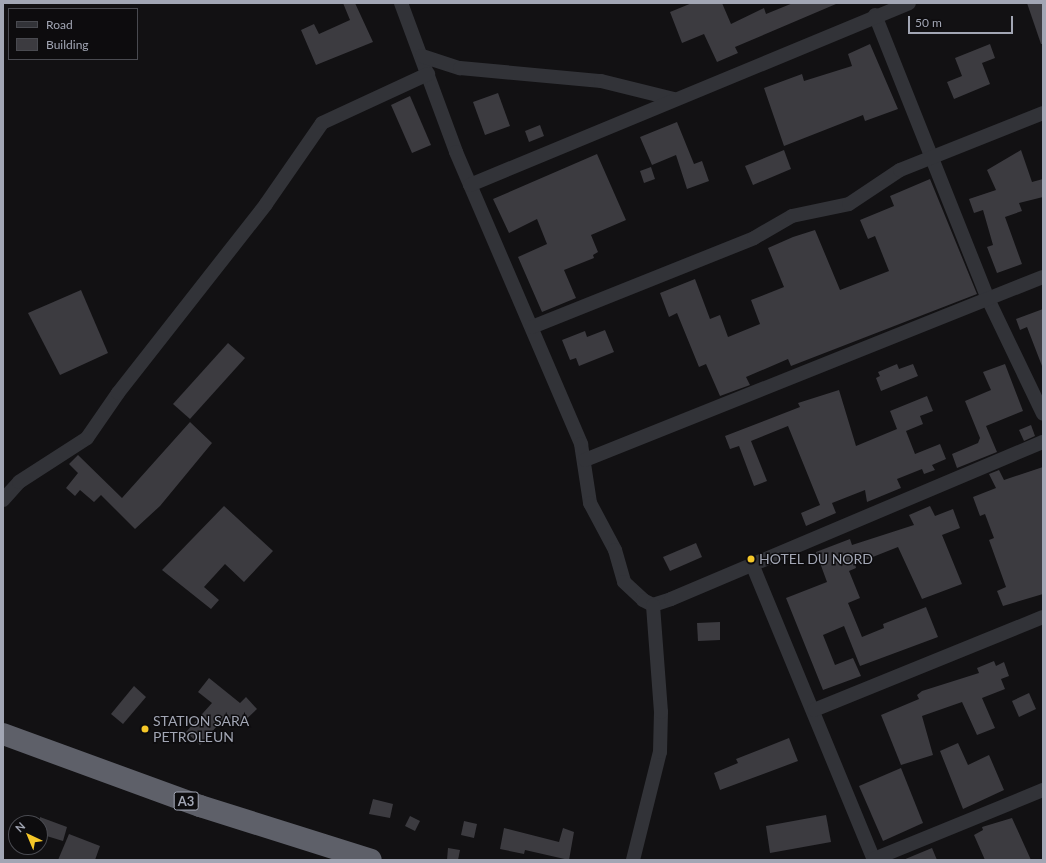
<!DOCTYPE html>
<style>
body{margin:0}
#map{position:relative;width:1046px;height:863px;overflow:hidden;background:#121113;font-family:Lato,sans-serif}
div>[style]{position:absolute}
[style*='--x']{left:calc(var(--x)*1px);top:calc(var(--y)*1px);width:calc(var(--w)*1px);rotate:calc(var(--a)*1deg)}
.building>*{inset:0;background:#3c3b40}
.street>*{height:14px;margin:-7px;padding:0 7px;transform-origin:7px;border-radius:7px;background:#323338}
.highway>*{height:22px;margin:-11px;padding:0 11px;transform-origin:11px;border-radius:11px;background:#5e6069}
.dots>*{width:11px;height:11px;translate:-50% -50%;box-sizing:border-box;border:2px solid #0d0c0e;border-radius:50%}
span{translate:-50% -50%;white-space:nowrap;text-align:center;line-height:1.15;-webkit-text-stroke:3px #0d0c0e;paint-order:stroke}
.shield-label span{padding:1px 3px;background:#0d0c0e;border:1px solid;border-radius:3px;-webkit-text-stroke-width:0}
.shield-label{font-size:13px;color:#a2a6b4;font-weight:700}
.poi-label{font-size:14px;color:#a2a6b4}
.left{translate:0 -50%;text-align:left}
.frame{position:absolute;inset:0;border:4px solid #a2a6b4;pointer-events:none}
.legend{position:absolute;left:8px;top:8px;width:130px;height:52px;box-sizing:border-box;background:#0d0c0e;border:1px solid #494a50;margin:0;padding:5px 7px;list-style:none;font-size:12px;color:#a2a6b4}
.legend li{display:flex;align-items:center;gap:8px;height:20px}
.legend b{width:20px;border:1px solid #494a50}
.north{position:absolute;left:8px;top:815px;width:40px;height:40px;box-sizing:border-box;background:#0d0c0e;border:1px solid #494a50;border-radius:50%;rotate:316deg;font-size:11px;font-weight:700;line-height:16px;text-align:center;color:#a2a6b4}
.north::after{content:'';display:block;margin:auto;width:14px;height:18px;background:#f5c728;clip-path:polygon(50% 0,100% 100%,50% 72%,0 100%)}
.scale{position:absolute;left:908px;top:16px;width:105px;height:18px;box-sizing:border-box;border:2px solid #a2a6b4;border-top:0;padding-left:5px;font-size:12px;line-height:14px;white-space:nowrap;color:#a2a6b4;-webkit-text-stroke:3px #0d0c0e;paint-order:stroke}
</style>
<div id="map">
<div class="building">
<div style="clip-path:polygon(343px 3px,355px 3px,373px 42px,316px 65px,301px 30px,314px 24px,319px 34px,350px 20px)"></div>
<div style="clip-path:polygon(692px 3px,722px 3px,731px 24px,764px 8px,766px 14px,793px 3px,836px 4px,735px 47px,738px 53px,717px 62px,704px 34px,682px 43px,670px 12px)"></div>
<div style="clip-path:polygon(1027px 3px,1043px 3px,1043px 44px,1041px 44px)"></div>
<div style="clip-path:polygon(870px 44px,898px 109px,865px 121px,863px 115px,784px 146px,764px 88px,802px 74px,804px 81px,852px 66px,848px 54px)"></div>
<div style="clip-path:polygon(990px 44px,995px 58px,982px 63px,990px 84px,954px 99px,947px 82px,962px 76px,955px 58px)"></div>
<div style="clip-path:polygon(498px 93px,510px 126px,485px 135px,473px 102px)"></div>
<div style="clip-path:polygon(410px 96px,431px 145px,412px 153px,391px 105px)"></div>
<div style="clip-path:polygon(677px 122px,694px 164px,702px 161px,709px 181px,687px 189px,676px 155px,652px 165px,640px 137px)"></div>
<div style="clip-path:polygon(540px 125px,544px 136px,529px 142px,525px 131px)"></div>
<div style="clip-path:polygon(784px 150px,791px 169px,753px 185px,745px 166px)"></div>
<div style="clip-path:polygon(1021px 150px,1032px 182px,1043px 179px,1043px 197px,1019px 203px,1022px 211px,1005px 217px,1022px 264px,997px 273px,987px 247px,993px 245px,983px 210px,974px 213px,969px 199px,996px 190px,987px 170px)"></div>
<div style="clip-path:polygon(597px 154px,626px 220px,591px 235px,598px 252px,593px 255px,594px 258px,564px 270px,576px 298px,542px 312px,518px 257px,547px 244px,537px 219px,509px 233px,493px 199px)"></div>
<div style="clip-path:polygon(651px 167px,655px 179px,644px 183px,640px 171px)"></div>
<div style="clip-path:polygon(930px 179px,977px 294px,791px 366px,788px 359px,746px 377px,750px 385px,720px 396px,706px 364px,699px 367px,677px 313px,669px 317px,660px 293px,695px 279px,710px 319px,720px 315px,728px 337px,760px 324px,751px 300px,784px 287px,768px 248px,793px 237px,815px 230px,840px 290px,889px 271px,875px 236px,868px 239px,860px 220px,894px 206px,890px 196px)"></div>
<div style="clip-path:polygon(81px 290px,108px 353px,60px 375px,28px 313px)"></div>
<div style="clip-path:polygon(1043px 309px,1043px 366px,1042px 366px,1027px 327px,1020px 330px,1016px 319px)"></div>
<div style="clip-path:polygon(605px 330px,614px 352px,579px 366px,576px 358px,570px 360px,562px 340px,585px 331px,587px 337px)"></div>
<div style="clip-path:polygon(228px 343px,245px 358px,190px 419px,173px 404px)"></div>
<div style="clip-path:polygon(897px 364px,899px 369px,913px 364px,918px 376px,881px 391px,876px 378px,880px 376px,878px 372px)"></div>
<div style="clip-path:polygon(1005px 364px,1023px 411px,986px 426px,997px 452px,957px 468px,952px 454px,978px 443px,980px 438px,965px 401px,991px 390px,983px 372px)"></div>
<div style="clip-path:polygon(839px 390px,856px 446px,897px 429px,890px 411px,927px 396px,933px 411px,920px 416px,923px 424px,906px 431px,915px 454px,940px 444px,946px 459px,932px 465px,935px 470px,924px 474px,922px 469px,897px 479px,901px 488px,867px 502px,865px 490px,832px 503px,836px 513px,806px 526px,801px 513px,820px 505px,788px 426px,751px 441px,767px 481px,754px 486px,739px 446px,730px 449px,725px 436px,800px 407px,798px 403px)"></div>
<div style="clip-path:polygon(190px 422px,212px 443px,160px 506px,135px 529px,101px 495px,94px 502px,80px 490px,75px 496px,66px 488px,78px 473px,69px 464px,78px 455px,122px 498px)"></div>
<div style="clip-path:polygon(1031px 425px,1035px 436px,1024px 441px,1019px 430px)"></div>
<div style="clip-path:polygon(1043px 467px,1043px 594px,1003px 606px,997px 591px,1006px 587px,989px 540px,994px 538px,985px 514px,980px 516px,973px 497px,996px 488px,989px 474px,999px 470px,1004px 480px)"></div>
<div style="clip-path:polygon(224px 506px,273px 551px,244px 582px,225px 564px,204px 587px,219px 600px,211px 609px,162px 570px)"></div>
<div style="clip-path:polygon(930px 506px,935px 516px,953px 509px,960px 528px,942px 535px,962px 584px,922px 599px,898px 547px,855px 564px,856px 568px,849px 571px,860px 598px,848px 603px,862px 637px,884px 628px,883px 624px,926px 607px,938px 637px,860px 666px,844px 626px,823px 635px,835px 665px,853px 658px,861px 676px,823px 690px,786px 598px,827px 582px,816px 552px,850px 539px,852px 545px,914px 525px,909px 515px)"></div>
<div style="clip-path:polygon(696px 543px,702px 557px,670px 571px,663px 557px)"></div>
<div style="clip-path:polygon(720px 622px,720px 640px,698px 641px,697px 623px)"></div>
<div style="clip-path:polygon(994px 661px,996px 666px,1004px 662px,1009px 676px,1001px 679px,1005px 689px,982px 698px,995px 728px,977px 735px,962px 702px,922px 716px,933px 755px,901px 765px,881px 715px,919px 699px,917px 695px,922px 691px,979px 673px,977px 668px)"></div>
<div style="clip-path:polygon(209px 678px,240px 703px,246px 697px,257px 709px,238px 727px,227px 715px,200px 745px,186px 732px,212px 703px,198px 692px)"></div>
<div style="clip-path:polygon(134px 686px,146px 697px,123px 724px,111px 714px)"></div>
<div style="clip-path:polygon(1029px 693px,1036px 709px,1019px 717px,1012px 701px)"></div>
<div style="clip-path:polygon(789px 738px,798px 761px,720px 790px,714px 773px,738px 763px,736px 759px)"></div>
<div style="clip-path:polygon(958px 743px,968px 765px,989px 755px,1004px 790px,963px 809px,940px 751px)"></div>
<div style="clip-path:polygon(901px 768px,923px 823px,883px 841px,859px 786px)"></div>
<div style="clip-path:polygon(373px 799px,393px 804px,390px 818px,369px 814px)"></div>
<div style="clip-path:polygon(826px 815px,831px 842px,770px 853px,766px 826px)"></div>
<div style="clip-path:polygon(410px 816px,420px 821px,415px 831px,405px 826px)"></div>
<div style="clip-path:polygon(40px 817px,67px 827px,63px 841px,40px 834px)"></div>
<div style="clip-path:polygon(1012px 818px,1031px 860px,985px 860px,974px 835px,983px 830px,982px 827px)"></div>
<div style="clip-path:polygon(464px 821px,477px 824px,474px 838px,461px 835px)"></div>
<div style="clip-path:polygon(504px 828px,559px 842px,563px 828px,574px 832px,569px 860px,525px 850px,524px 854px,500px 849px)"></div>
<div style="clip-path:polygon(69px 834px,100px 846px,95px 860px,58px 860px)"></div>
<div style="clip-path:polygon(448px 848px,460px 850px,458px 860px,447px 860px)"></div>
<div style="clip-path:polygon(932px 848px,937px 860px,903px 860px)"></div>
</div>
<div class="street">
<div style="--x:401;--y:3;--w:159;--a:69.7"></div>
<div style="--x:456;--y:152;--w:318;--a:66.8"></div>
<div style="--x:581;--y:444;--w:60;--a:81.3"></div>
<div style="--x:590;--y:503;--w:53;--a:62"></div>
<div style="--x:615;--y:550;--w:33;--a:74"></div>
<div style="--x:624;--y:582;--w:26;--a:43"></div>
<div style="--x:643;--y:600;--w:11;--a:27"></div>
<div style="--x:653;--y:605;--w:19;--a:-18"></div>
<div style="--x:671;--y:599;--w:404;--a:-22.9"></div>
<div style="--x:875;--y:15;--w:306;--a:68.3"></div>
<div style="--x:988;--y:299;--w:127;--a:64.4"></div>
<div style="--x:422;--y:56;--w:40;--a:18"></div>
<div style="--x:460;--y:68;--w:142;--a:5.3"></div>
<div style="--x:601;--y:81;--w:75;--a:13.9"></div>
<div style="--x:470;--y:185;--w:475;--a:-22.5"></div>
<div style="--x:532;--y:327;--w:239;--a:-21.8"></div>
<div style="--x:754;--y:238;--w:44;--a:-30.1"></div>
<div style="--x:792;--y:216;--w:58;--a:-11.9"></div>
<div style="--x:849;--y:204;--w:61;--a:-33.7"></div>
<div style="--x:900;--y:170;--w:154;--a:-21.7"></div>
<div style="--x:585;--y:460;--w:493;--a:-21.8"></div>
<div style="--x:3;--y:500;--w:24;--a:-48"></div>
<div style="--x:19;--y:482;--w:81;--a:-32.9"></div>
<div style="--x:87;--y:438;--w:55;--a:-55.4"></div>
<div style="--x:118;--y:393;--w:240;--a:-51.9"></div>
<div style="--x:266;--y:204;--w:98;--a:-55.3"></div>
<div style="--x:322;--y:123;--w:117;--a:-24.8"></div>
<div style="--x:752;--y:564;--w:320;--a:67.6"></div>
<div style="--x:814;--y:710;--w:247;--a:-22.1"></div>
<div style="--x:874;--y:859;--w:183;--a:-22.2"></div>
<div style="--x:633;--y:860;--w:111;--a:-76"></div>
<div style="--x:660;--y:752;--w:40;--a:-88.6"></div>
<div style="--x:661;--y:712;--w:107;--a:-94.3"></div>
</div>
<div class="highway">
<div style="--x:3;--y:734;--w:210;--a:20.1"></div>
<div style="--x:200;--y:806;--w:179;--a:17.5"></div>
</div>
<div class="dots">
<div style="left:751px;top:559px;background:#f5c728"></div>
<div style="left:145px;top:729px;background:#f5c728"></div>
</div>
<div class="shield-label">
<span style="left:186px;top:801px">A3</span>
</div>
<div class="poi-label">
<span class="left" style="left:759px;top:559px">HOTEL DU NORD</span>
<span class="left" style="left:153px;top:729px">STATION SARA<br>PETROLEUN</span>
</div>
<div class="frame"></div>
<ul class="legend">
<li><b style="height:5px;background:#323338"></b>Road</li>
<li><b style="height:11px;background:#3c3b40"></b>Building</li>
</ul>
<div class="north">N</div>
<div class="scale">50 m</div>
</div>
